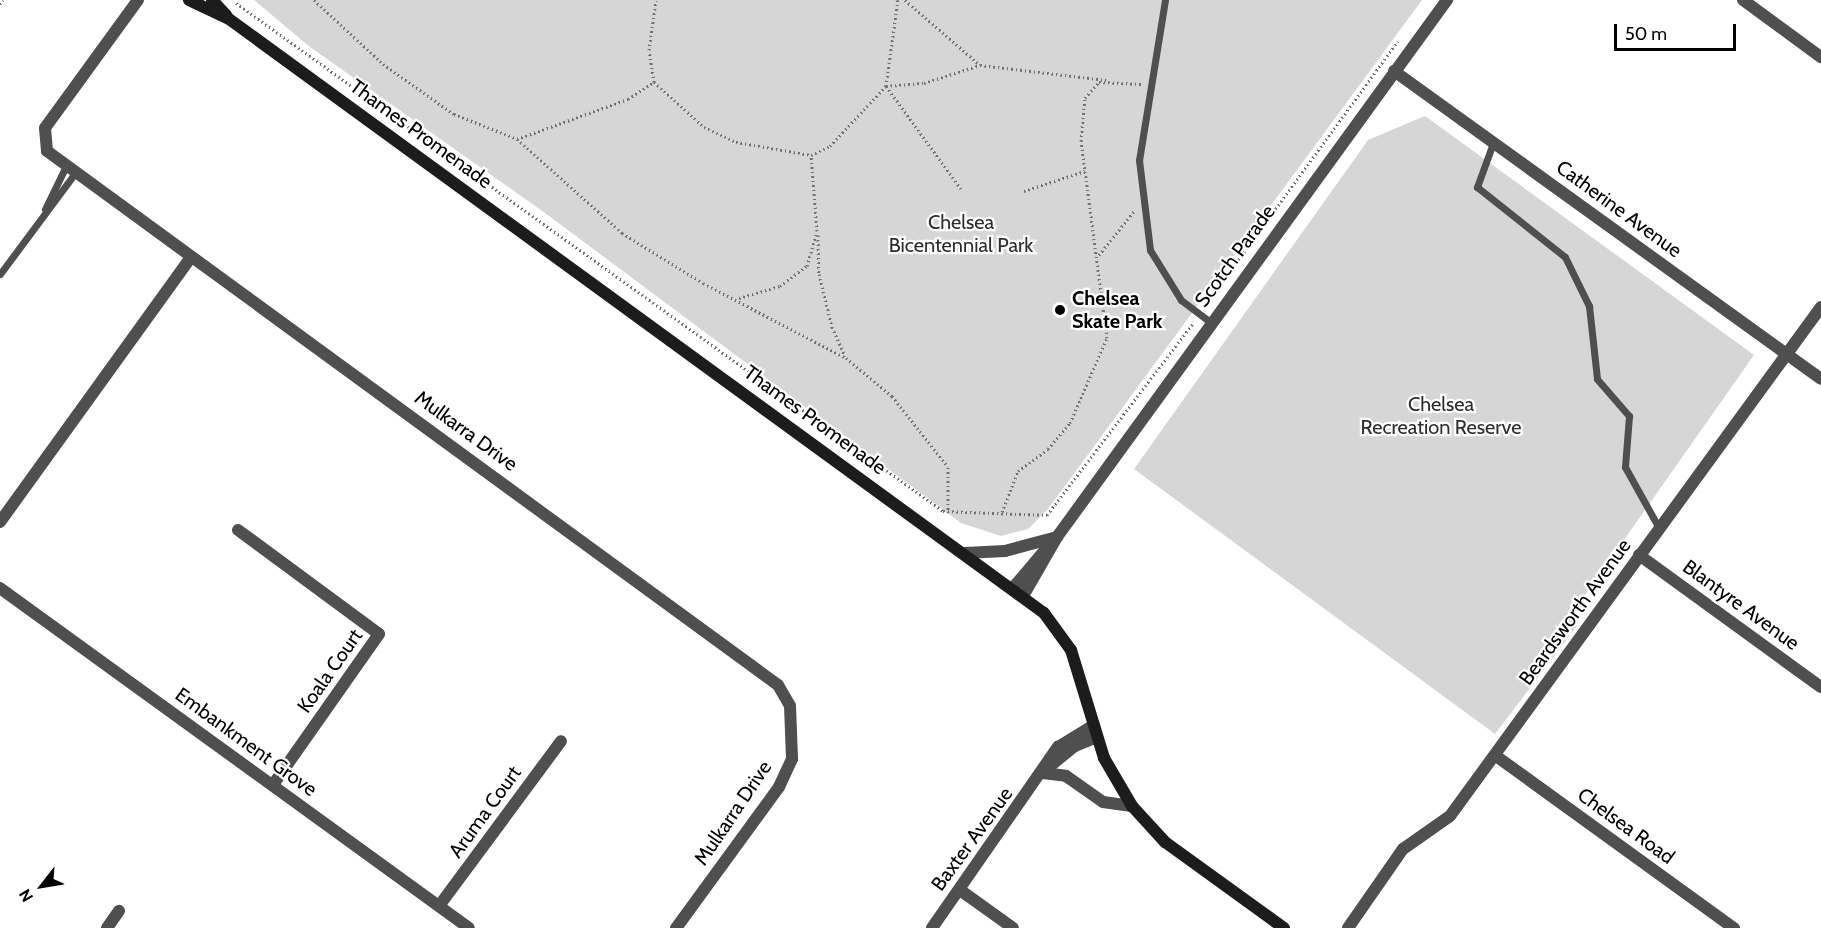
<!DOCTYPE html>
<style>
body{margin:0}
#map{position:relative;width:1821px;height:928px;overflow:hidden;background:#fff;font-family:Cabin,sans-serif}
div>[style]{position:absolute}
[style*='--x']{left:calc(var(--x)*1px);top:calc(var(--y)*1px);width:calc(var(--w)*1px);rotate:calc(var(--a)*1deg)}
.green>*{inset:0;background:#d6d6d6}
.path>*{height:3px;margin-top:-1.5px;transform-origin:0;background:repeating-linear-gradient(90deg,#717171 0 1.5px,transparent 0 4.5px)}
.lane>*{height:7px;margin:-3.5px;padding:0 3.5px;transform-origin:3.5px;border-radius:3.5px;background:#4f4f4f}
.street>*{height:12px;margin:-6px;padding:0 6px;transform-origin:6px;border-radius:6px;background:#4f4f4f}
.secondary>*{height:12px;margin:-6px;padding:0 6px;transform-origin:6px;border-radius:6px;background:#1c1c1c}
.dots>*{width:16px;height:16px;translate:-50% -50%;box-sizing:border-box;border:3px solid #fff;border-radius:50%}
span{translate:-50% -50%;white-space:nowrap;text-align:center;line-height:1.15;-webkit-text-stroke:4.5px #fff;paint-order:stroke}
.street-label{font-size:20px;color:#000}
.park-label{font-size:20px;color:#2d2d2d}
.poi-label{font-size:20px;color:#000;font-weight:700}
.left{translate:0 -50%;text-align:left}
.north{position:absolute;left:12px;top:856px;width:60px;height:60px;-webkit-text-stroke:4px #fff;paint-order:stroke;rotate:239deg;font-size:16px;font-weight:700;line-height:24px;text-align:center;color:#000}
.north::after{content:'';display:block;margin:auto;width:21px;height:27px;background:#000;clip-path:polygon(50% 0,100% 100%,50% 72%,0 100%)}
.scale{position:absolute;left:1614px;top:24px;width:122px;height:27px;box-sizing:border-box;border:3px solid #000;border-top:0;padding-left:8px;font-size:18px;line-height:21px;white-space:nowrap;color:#000;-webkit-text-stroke:4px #fff;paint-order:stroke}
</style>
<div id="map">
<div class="green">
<div style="clip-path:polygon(254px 0,1422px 0,1048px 509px,1028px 529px,1001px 536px,961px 523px,545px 213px,310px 47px)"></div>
<div style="clip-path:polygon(1425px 116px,1754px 355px,1574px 611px,1577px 626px,1495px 734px,1134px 469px,1368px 140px)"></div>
</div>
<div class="path">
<div style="--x:314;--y:0;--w:94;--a:42.8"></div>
<div style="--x:383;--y:64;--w:87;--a:35.2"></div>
<div style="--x:454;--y:114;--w:68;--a:21.6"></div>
<div style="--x:517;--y:139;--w:118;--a:-19.8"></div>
<div style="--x:628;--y:99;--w:31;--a:-33"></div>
<div style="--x:654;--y:82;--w:32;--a:-99"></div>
<div style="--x:649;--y:50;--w:50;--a:-82"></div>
<div style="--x:905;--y:0;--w:99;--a:40.9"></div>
<div style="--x:236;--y:3;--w:871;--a:35.7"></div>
<div style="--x:943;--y:511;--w:104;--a:2.2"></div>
<div style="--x:1047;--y:515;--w:243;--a:-52.7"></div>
<div style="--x:0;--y:4;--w:5;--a:-53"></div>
<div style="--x:654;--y:82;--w:67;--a:42"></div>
<div style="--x:704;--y:127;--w:35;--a:25"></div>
<div style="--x:736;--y:142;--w:76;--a:9.8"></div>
<div style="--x:811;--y:155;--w:21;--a:-25"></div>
<div style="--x:830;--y:146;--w:82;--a:-47"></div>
<div style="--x:886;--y:86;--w:87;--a:-82.1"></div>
<div style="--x:886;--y:86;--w:38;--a:-5"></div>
<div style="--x:924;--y:83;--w:59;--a:-17.8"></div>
<div style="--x:980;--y:65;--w:127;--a:6.8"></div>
<div style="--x:886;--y:86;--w:127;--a:53.9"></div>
<div style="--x:517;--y:139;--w:141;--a:41.8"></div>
<div style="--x:622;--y:233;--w:95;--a:31.7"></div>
<div style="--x:703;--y:283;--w:161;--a:27.7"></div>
<div style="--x:846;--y:358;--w:60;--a:39.6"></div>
<div style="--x:892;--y:396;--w:90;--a:51.7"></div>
<div style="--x:948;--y:467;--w:45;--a:90"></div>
<div style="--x:1024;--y:191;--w:64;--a:-18.2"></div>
<div style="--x:818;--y:235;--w:39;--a:89"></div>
<div style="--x:819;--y:274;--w:55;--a:76.2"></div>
<div style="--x:832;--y:327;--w:32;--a:66"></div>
<div style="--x:1099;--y:255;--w:58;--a:-51.3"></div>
<div style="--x:739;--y:298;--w:43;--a:-16.3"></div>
<div style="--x:780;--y:286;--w:34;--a:-37"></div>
<div style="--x:807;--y:266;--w:36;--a:-74"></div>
<div style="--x:817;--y:231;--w:76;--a:-94.5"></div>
<div style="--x:1204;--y:307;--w:329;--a:-53.9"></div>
<div style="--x:1002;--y:512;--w:44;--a:-68.7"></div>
<div style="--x:1018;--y:471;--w:37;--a:-36"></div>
<div style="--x:1048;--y:449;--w:34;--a:-50"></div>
<div style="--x:1070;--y:423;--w:93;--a:-66.5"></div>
<div style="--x:1107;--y:338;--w:199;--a:-97.5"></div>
<div style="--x:1081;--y:141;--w:43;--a:-84.7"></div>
<div style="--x:1085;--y:98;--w:21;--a:-49"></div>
<div style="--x:1099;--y:82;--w:43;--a:2.7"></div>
</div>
<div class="lane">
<div style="--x:1165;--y:0;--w:162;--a:99.2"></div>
<div style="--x:1139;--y:160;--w:91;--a:83"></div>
<div style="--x:1150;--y:250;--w:59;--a:58.2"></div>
<div style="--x:1181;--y:300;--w:38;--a:37"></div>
<div style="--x:1493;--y:143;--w:47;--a:110"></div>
<div style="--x:1477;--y:187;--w:112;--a:38.5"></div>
<div style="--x:1565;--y:257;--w:55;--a:63.9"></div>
<div style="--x:1589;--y:306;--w:73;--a:83.7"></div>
<div style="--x:1597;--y:379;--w:49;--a:49.1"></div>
<div style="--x:1629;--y:416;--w:51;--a:94.5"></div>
<div style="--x:1625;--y:467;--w:70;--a:60.9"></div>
<div style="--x:45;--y:209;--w:48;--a:-64"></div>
<div style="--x:0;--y:274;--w:126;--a:-53.4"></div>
</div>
<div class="street">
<div style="--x:138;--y:0;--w:158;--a:126"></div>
<div style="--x:45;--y:128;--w:23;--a:85"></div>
<div style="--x:47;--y:151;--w:905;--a:36.15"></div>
<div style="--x:778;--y:685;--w:24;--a:60"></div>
<div style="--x:790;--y:706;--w:53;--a:87.8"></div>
<div style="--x:792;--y:759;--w:31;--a:115"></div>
<div style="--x:779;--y:787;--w:175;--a:126.1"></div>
<div style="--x:1743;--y:0;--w:97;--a:36.2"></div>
<div style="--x:1394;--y:71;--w:526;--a:35.8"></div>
<div style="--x:0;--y:522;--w:327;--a:-54.2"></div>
<div style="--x:238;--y:530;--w:175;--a:36.4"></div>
<div style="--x:379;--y:634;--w:184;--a:125.1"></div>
<div style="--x:965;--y:553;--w:40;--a:-2.9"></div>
<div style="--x:1005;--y:551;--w:54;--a:-15.1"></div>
<div style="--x:1639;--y:555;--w:225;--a:36"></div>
<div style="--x:0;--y:588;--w:579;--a:35.94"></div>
<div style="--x:1013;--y:588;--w:60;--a:-49.7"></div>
<div style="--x:1023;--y:596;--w:68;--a:-60"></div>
<div style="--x:1057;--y:537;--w:664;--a:-54.01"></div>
<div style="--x:1496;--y:756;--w:294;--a:35.9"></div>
<div style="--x:1050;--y:766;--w:32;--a:-39"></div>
<div style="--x:1075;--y:746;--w:24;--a:-22"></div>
<div style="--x:1043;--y:773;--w:23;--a:7"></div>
<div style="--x:1066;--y:776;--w:45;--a:35.1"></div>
<div style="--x:1103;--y:802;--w:29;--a:8"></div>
<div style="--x:960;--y:890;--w:65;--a:35.6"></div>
<div style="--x:439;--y:906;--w:205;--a:-53.5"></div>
<div style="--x:107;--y:928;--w:21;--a:-55"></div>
<div style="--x:932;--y:928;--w:221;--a:-55.2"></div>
<div style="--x:1058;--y:747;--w:42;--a:-31.4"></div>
<div style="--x:1348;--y:928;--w:96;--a:-55.2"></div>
<div style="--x:1403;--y:849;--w:57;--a:-35.1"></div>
<div style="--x:1450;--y:816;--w:630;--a:-53.91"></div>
</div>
<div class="secondary">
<div style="--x:189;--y:0;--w:44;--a:25.4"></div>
<div style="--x:229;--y:19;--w:1008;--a:36.09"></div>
<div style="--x:1044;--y:613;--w:46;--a:53.9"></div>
<div style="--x:1071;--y:650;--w:113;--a:73"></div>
<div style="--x:1104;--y:758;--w:56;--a:59.7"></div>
<div style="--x:1132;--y:806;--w:49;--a:47.5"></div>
<div style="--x:1165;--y:842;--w:147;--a:35.9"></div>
<div style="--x:212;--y:0;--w:21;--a:47"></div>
</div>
<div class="dots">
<div style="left:1060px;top:310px;background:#000"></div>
</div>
<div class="street-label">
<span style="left:421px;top:134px;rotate:36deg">Thames Promenade</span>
<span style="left:1619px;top:209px;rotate:36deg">Catherine Avenue</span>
<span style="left:1235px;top:256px;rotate:-54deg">Scotch Parade</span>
<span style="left:815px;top:420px;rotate:36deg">Thames Promenade</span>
<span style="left:466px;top:431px;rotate:36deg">Mulkarra Drive</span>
<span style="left:1741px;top:605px;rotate:36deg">Blantyre Avenue</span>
<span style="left:1575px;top:612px;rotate:-54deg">Beardsworth Avenue</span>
<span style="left:330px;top:671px;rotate:-55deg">Koala Court</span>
<span style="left:246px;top:742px;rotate:36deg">Embankment Grove</span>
<span style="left:485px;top:812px;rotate:-54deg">Aruma Court</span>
<span style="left:733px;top:813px;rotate:-56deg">Mulkarra Drive</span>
<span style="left:1626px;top:826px;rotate:36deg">Chelsea Road</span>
<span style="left:972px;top:839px;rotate:-54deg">Baxter Avenue</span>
</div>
<div class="park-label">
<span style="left:961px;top:234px">Chelsea<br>Bicentennial Park</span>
<span style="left:1441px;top:416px">Chelsea<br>Recreation Reserve</span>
</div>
<div class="poi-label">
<span class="left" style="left:1072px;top:310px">Chelsea<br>Skate Park</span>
</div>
<div class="north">N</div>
<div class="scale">50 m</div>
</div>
